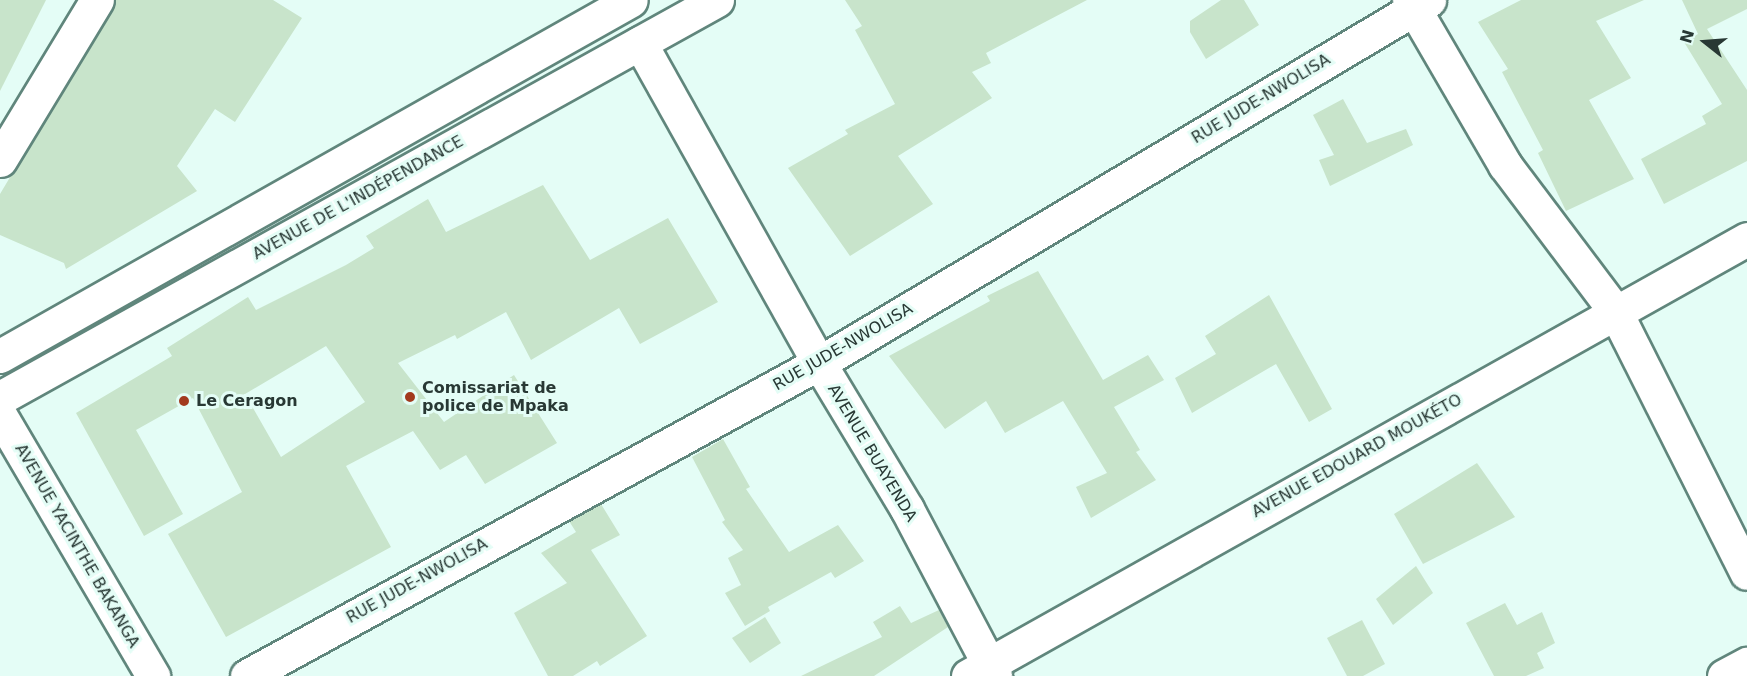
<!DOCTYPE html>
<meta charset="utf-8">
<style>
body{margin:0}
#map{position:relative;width:1747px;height:676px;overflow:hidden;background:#e4fdf6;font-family:"DejaVu Sans",sans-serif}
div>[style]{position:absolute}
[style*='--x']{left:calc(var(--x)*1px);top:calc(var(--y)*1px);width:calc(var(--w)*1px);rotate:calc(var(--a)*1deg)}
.building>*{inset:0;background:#c8e4cb}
.roads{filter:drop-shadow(2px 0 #60867c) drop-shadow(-2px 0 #60867c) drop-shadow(0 2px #60867c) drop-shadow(0 -2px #60867c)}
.minor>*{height:33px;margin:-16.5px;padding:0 16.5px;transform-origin:16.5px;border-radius:16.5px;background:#fff}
.dots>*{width:16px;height:16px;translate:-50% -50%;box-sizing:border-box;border:3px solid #e4fdf6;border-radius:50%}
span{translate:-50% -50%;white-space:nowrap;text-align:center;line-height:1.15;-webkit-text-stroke:6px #e4fdf6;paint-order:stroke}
.street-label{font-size:16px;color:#283834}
.poi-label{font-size:16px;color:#283834;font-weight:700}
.left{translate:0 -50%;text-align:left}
.north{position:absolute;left:1675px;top:12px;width:60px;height:60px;-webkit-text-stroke:4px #e4fdf6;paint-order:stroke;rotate:287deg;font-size:16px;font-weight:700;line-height:24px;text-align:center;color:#283834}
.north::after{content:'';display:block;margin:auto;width:21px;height:27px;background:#283834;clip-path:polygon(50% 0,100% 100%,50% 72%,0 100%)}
</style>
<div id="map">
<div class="building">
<div style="clip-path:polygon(0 0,46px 0,0 91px)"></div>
<div style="clip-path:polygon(116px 0,273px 0,302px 18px,235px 122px,215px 109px,177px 166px,197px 191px,66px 269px,64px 263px,0 235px,0 194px)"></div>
<div style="clip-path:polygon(845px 0,1087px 0,986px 53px,991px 63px,972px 72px,992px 98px,898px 156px,933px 204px,850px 256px,788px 168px,848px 134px,845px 130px,895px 104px,855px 30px,862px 26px)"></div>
<div style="clip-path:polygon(1221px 0,1244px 0,1259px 25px,1206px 59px,1190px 32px,1190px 21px)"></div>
<div style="clip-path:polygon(1521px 0,1644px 0,1596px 21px,1631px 78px,1589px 100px,1634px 179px,1566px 211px,1538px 153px,1543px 150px,1502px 72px,1508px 69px,1478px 22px)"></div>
<div style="clip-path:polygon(1682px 0,1747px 0,1747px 9px,1707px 29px,1747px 90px,1747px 161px,1664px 204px,1641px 159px,1706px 124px,1702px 116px,1722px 104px,1684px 42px,1698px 34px)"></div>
<div style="clip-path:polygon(1343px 99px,1367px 143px,1406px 129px,1413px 145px,1330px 186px,1319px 160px,1334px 155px,1313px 115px)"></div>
<div style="clip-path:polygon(evenodd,543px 185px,590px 260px,668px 218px,718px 302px,640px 344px,619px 308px,531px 360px,506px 312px,457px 339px,455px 335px,398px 363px,444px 422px,514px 375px,557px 443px,485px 484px,466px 455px,440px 470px,413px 431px,346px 466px,391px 547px,226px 637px,168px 534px,242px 492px,193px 398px,136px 430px,183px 514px,144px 536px,76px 413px,172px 356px,167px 348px,248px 297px,256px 310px,346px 265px,374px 248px,366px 236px,428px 199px,446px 232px,543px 185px,326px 346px,365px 402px,281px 457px,245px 394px,326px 346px)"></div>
<div style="clip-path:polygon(1038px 271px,1103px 380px,1148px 355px,1164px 380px,1114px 407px,1140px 450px,1136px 452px,1156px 480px,1091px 518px,1076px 487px,1107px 473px,1063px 401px,1005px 433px,986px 401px,945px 429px,889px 356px,990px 301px,987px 296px)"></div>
<div style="clip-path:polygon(1269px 295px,1332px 409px,1309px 422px,1276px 364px,1192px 413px,1175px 378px,1216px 354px,1205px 336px)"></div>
<div style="clip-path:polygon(723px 439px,750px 487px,746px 489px,789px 552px,838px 525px,864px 561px,835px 578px,831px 572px,768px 607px,770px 611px,745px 626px,725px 593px,741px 585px,728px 558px,743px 550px,722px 522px,725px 520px,692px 457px)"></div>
<div style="clip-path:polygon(1477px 463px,1515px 517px,1423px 564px,1394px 514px)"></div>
<div style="clip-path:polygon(601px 504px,620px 535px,591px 550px,647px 636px,600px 666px,597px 661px,573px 676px,548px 676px,514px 613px,567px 583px,541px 553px,576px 532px,569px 521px)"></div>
<div style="clip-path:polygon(1416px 566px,1433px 593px,1393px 625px,1376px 599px)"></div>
<div style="clip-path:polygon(1505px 603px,1517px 625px,1542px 612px,1555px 643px,1537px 653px,1544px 668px,1526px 676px,1494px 676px,1466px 623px)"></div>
<div style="clip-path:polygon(900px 606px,911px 623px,939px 610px,948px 627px,874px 676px,801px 676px,882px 637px,873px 622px)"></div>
<div style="clip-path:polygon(765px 617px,781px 643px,750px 663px,732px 638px)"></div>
<div style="clip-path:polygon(1362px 620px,1385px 664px,1363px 676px,1347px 676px,1327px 638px)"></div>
</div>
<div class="roads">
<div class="minor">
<div style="--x:1409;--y:0;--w:191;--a:59.8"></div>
<div style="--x:1505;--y:165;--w:183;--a:53"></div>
<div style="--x:1615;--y:311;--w:293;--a:63.3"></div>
<div style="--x:640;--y:43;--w:367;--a:60.8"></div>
<div style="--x:819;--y:363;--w:170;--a:58.9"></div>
<div style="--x:907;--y:509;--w:189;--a:62.2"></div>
<div style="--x:0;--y:160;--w:187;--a:-58.8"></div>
<div style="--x:0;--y:356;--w:724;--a:-29.43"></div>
<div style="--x:0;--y:398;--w:820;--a:-29.03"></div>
<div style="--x:0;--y:415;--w:303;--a:59.6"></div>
<div style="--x:247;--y:676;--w:652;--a:-28.69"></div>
<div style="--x:819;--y:363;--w:710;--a:-30.76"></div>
<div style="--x:968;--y:676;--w:893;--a:-29.29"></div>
<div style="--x:1724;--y:676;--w:26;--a:-28"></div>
</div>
</div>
<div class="dots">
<div style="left:410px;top:397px;background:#a23a1e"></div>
<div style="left:184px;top:401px;background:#a23a1e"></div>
</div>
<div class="street-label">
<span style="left:1261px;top:99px;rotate:-31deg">RUE JUDE-NWOLISA</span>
<span style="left:358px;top:198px;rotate:-29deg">AVENUE DE L'INDÉPENDANCE</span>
<span style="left:843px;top:347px;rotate:-30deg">RUE JUDE-NWOLISA</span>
<span style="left:872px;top:453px;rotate:59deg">AVENUE BUAYENDA</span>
<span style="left:1357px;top:456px;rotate:-29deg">AVENUE EDOUARD MOUKÉTO</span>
<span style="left:77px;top:546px;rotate:60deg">AVENUE YACINTHE BAKANGA</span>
<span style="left:417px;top:581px;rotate:-29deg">RUE JUDE-NWOLISA</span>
</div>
<div class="poi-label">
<span class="left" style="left:422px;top:397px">Comissariat de<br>police de Mpaka</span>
<span class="left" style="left:196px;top:401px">Le Ceragon</span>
</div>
<div class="north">N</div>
</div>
